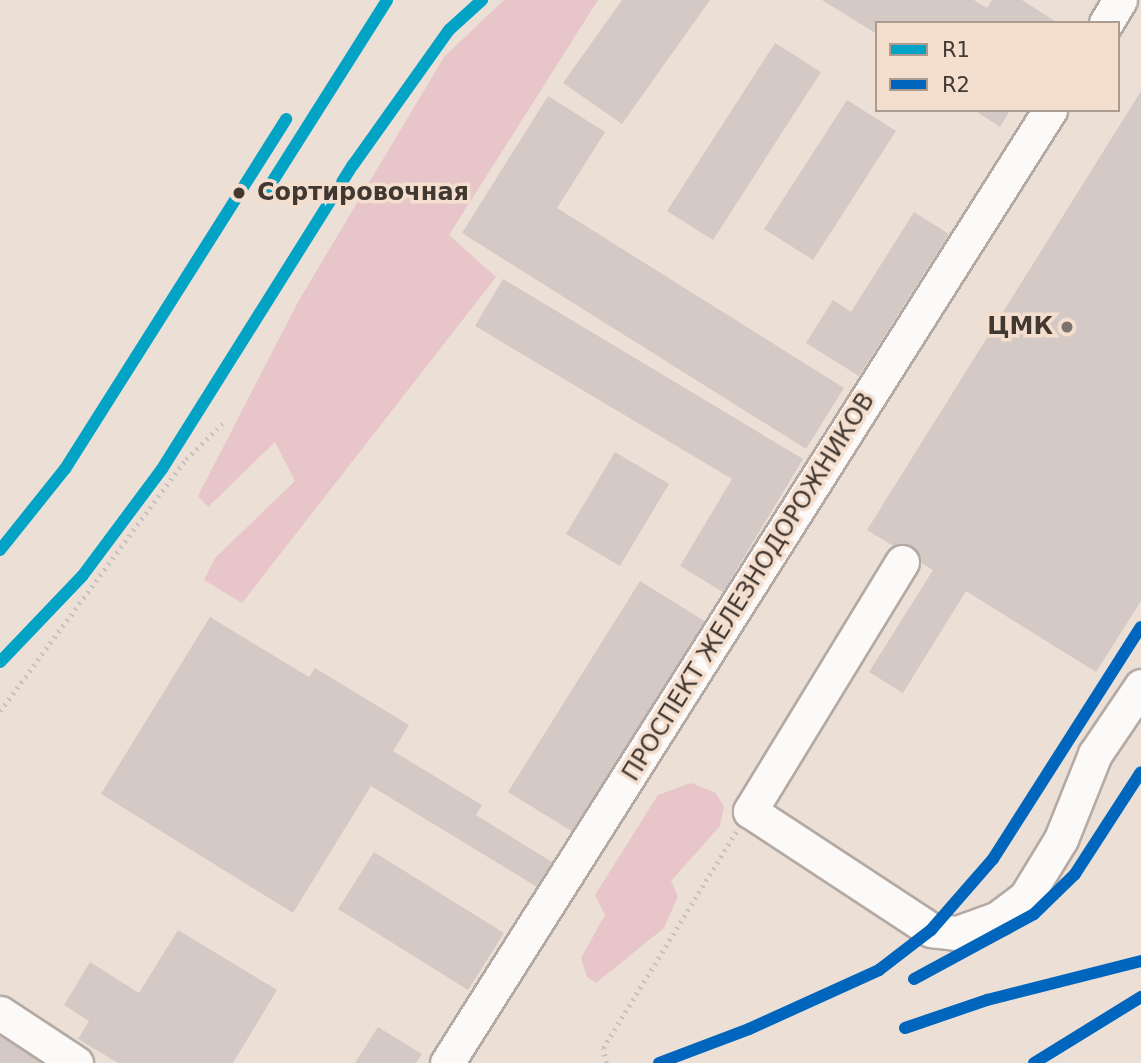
<!DOCTYPE html>
<meta charset="utf-8">
<style>
body{margin:0}
#map{position:relative;width:1141px;height:1063px;overflow:hidden;background:#ecdfd6;font-family:"DejaVu Sans",sans-serif}
div>[style]{position:absolute}
[style*='--x']{left:calc(var(--x)*1px);top:calc(var(--y)*1px);width:calc(var(--w)*1px);rotate:calc(var(--a)*1deg)}
.green>*{inset:0;background:#e7c5c9}
.building>*{inset:0;background:#d5c9c5}
.path>*{height:4.5px;margin-top:-2.25px;transform-origin:0;background:repeating-linear-gradient(90deg,#c6c2bf 0 2px,transparent 0 7px)}
.roads{filter:drop-shadow(2px 0 #b4aaa3) drop-shadow(-2px 0 #b4aaa3) drop-shadow(0 2px #b4aaa3) drop-shadow(0 -2px #b4aaa3)}
.minor>*{height:33px;margin:-16.5px;padding:0 16.5px;transform-origin:16.5px;border-radius:16.5px;background:#fcfaf9}
.rail-1>*{height:12px;margin:-6px;padding:0 6px;transform-origin:6px;border-radius:6px;background:#03a3c6}
.rail-2>*{height:12px;margin:-6px;padding:0 6px;transform-origin:6px;border-radius:6px;background:#0065bd}
.dots>*{width:19px;height:19px;translate:-50% -50%;box-sizing:border-box;border:4px solid #f4dece;border-radius:50%}
span{translate:-50% -50%;white-space:nowrap;text-align:center;line-height:1.15;-webkit-text-stroke:7px #f4dece;paint-order:stroke}
.stop-label{font-size:24px;color:#413832;font-weight:700}
.left{translate:0 -50%;text-align:left}
.poi-label{font-size:24px;color:#413832;font-weight:700}
.right{translate:-100% -50%;text-align:right}
.street-label{font-size:24px;color:#413832}
.legend{position:absolute;left:875px;top:21px;width:245px;height:91px;box-sizing:border-box;background:#f4dece;border:2px solid #ac9c90;margin:0;padding:9px 12px;list-style:none;font-size:21px;color:#413832}
.legend li{display:flex;align-items:center;gap:14px;height:35px}
.legend b{width:35px;border:2px solid #ac9c90}
</style>
<div id="map">
<div class="green">
<div style="clip-path:polygon(504px 0,598px 0,449px 235px,496px 277px,242px 603px,204px 580px,215px 558px,295px 481px,275px 442px,208px 507px,198px 496px,298px 302px,444px 57px)"></div>
<div style="clip-path:polygon(691px 783px,716px 793px,724px 807px,720px 826px,671px 881px,678px 896px,664px 928px,596px 983px,587px 977px,581px 958px,605px 915px,595px 895px,658px 795px)"></div>
</div>
<div class="building">
<div style="clip-path:polygon(622px 0,710px 0,622px 124px,563px 83px)"></div>
<div style="clip-path:polygon(822px 0,974px 0,987px 8px,992px 0,1022px 0,1058px 23px,877px 23px,877px 34px)"></div>
<div style="clip-path:polygon(775px 43px,821px 72px,713px 240px,667px 211px)"></div>
<div style="clip-path:polygon(1141px 91px,1141px 601px,1096px 672px,966px 591px,903px 693px,869px 672px,933px 570px,867px 530px)"></div>
<div style="clip-path:polygon(548px 96px,605px 132px,557px 208px,844px 388px,806px 449px,462px 233px)"></div>
<div style="clip-path:polygon(847px 100px,896px 131px,813px 260px,764px 229px)"></div>
<div style="clip-path:polygon(974px 110px,1010px 110px,1000px 127px)"></div>
<div style="clip-path:polygon(914px 212px,949px 234px,859px 376px,806px 343px,833px 300px,851px 312px)"></div>
<div style="clip-path:polygon(503px 279px,803px 459px,723px 592px,680px 566px,732px 479px,475px 326px)"></div>
<div style="clip-path:polygon(615px 452px,669px 484px,620px 566px,566px 534px)"></div>
<div style="clip-path:polygon(640px 581px,706px 622px,573px 832px,508px 792px)"></div>
<div style="clip-path:polygon(210px 617px,309px 677px,315px 668px,409px 725px,393px 751px,482px 805px,476px 815px,552px 862px,537px 887px,371px 786px,293px 913px,101px 794px)"></div>
<div style="clip-path:polygon(374px 852px,504px 933px,468px 990px,338px 909px)"></div>
<div style="clip-path:polygon(178px 930px,277px 990px,233px 1063px,118px 1063px,78px 1039px,89px 1021px,64px 1005px,90px 962px,139px 993px)"></div>
<div style="clip-path:polygon(378px 1027px,422px 1054px,416px 1063px,355px 1063px)"></div>
<div style="clip-path:polygon(0 1036px,43px 1063px,0 1063px)"></div>
</div>
<div class="path">
<div style="--x:0;--y:711;--w:313;--a:-53.6"></div>
<div style="--x:186;--y:459;--w:54;--a:-44.3"></div>
<div style="--x:606;--y:1063;--w:15;--a:-101"></div>
<div style="--x:603;--y:1048;--w:254;--a:-58.4"></div>
</div>
<div class="roads">
<div class="minor">
<div style="--x:1106;--y:23;--w:27;--a:-59"></div>
<div style="--x:902;--y:562;--w:292;--a:121.4"></div>
<div style="--x:750;--y:811;--w:217;--a:33.3"></div>
<div style="--x:931;--y:930;--w:26;--a:7"></div>
<div style="--x:957;--y:933;--w:44;--a:-20.1"></div>
<div style="--x:998;--y:918;--w:34;--a:-37"></div>
<div style="--x:1025;--y:898;--w:69;--a:-58.6"></div>
<div style="--x:1061;--y:839;--w:92;--a:-68.2"></div>
<div style="--x:1095;--y:754;--w:82;--a:-55.9"></div>
<div style="--x:0;--y:1013;--w:91;--a:33.3"></div>
<div style="--x:447;--y:1063;--w:1128;--a:-57.68"></div>
</div>
</div>
<div class="rail-1">
<div style="--x:269;--y:187;--w:221;--a:-57.7"></div>
<div style="--x:0;--y:550;--w:104;--a:-51.3"></div>
<div style="--x:65;--y:469;--w:414;--a:-57.7"></div>
<div style="--x:0;--y:662;--w:120;--a:-46.3"></div>
<div style="--x:83;--y:575;--w:132;--a:-53.3"></div>
<div style="--x:162;--y:469;--w:359;--a:-57.9"></div>
<div style="--x:353;--y:165;--w:166;--a:-54.6"></div>
<div style="--x:449;--y:30;--w:45;--a:-42.3"></div>
</div>
<div class="rail-2">
<div style="--x:914;--y:979;--w:136;--a:-28.4"></div>
<div style="--x:1034;--y:914;--w:57;--a:-44.3"></div>
<div style="--x:1075;--y:874;--w:121;--a:-57.1"></div>
<div style="--x:905;--y:1028;--w:87;--a:-18.9"></div>
<div style="--x:987;--y:1000;--w:159;--a:-14.2"></div>
<div style="--x:659;--y:1063;--w:96;--a:-20.7"></div>
<div style="--x:749;--y:1029;--w:143;--a:-24.4"></div>
<div style="--x:879;--y:970;--w:66;--a:-37.6"></div>
<div style="--x:931;--y:930;--w:94;--a:-48.9"></div>
<div style="--x:993;--y:859;--w:275;--a:-57.5"></div>
<div style="--x:1034;--y:1063;--w:126;--a:-31.7"></div>
</div>
<div class="dots">
<div style="left:239px;top:193px;background:#413832"></div>
<div style="left:1067px;top:327px;background:#7d726b"></div>
</div>
<div class="stop-label">
<span class="left" style="left:257px;top:193px">Сортировочная</span>
</div>
<div class="poi-label">
<span class="right" style="left:1053px;top:327px">ЦМК</span>
</div>
<div class="street-label">
<span style="left:749px;top:587px;rotate:-58deg">ПРОСПЕКТ ЖЕЛЕЗНОДОРОЖНИКОВ</span>
</div>
<ul class="legend">
<li><b style="height:9px;background:#03a3c6"></b>R1</li>
<li><b style="height:9px;background:#0065bd"></b>R2</li>
</ul>
</div>
